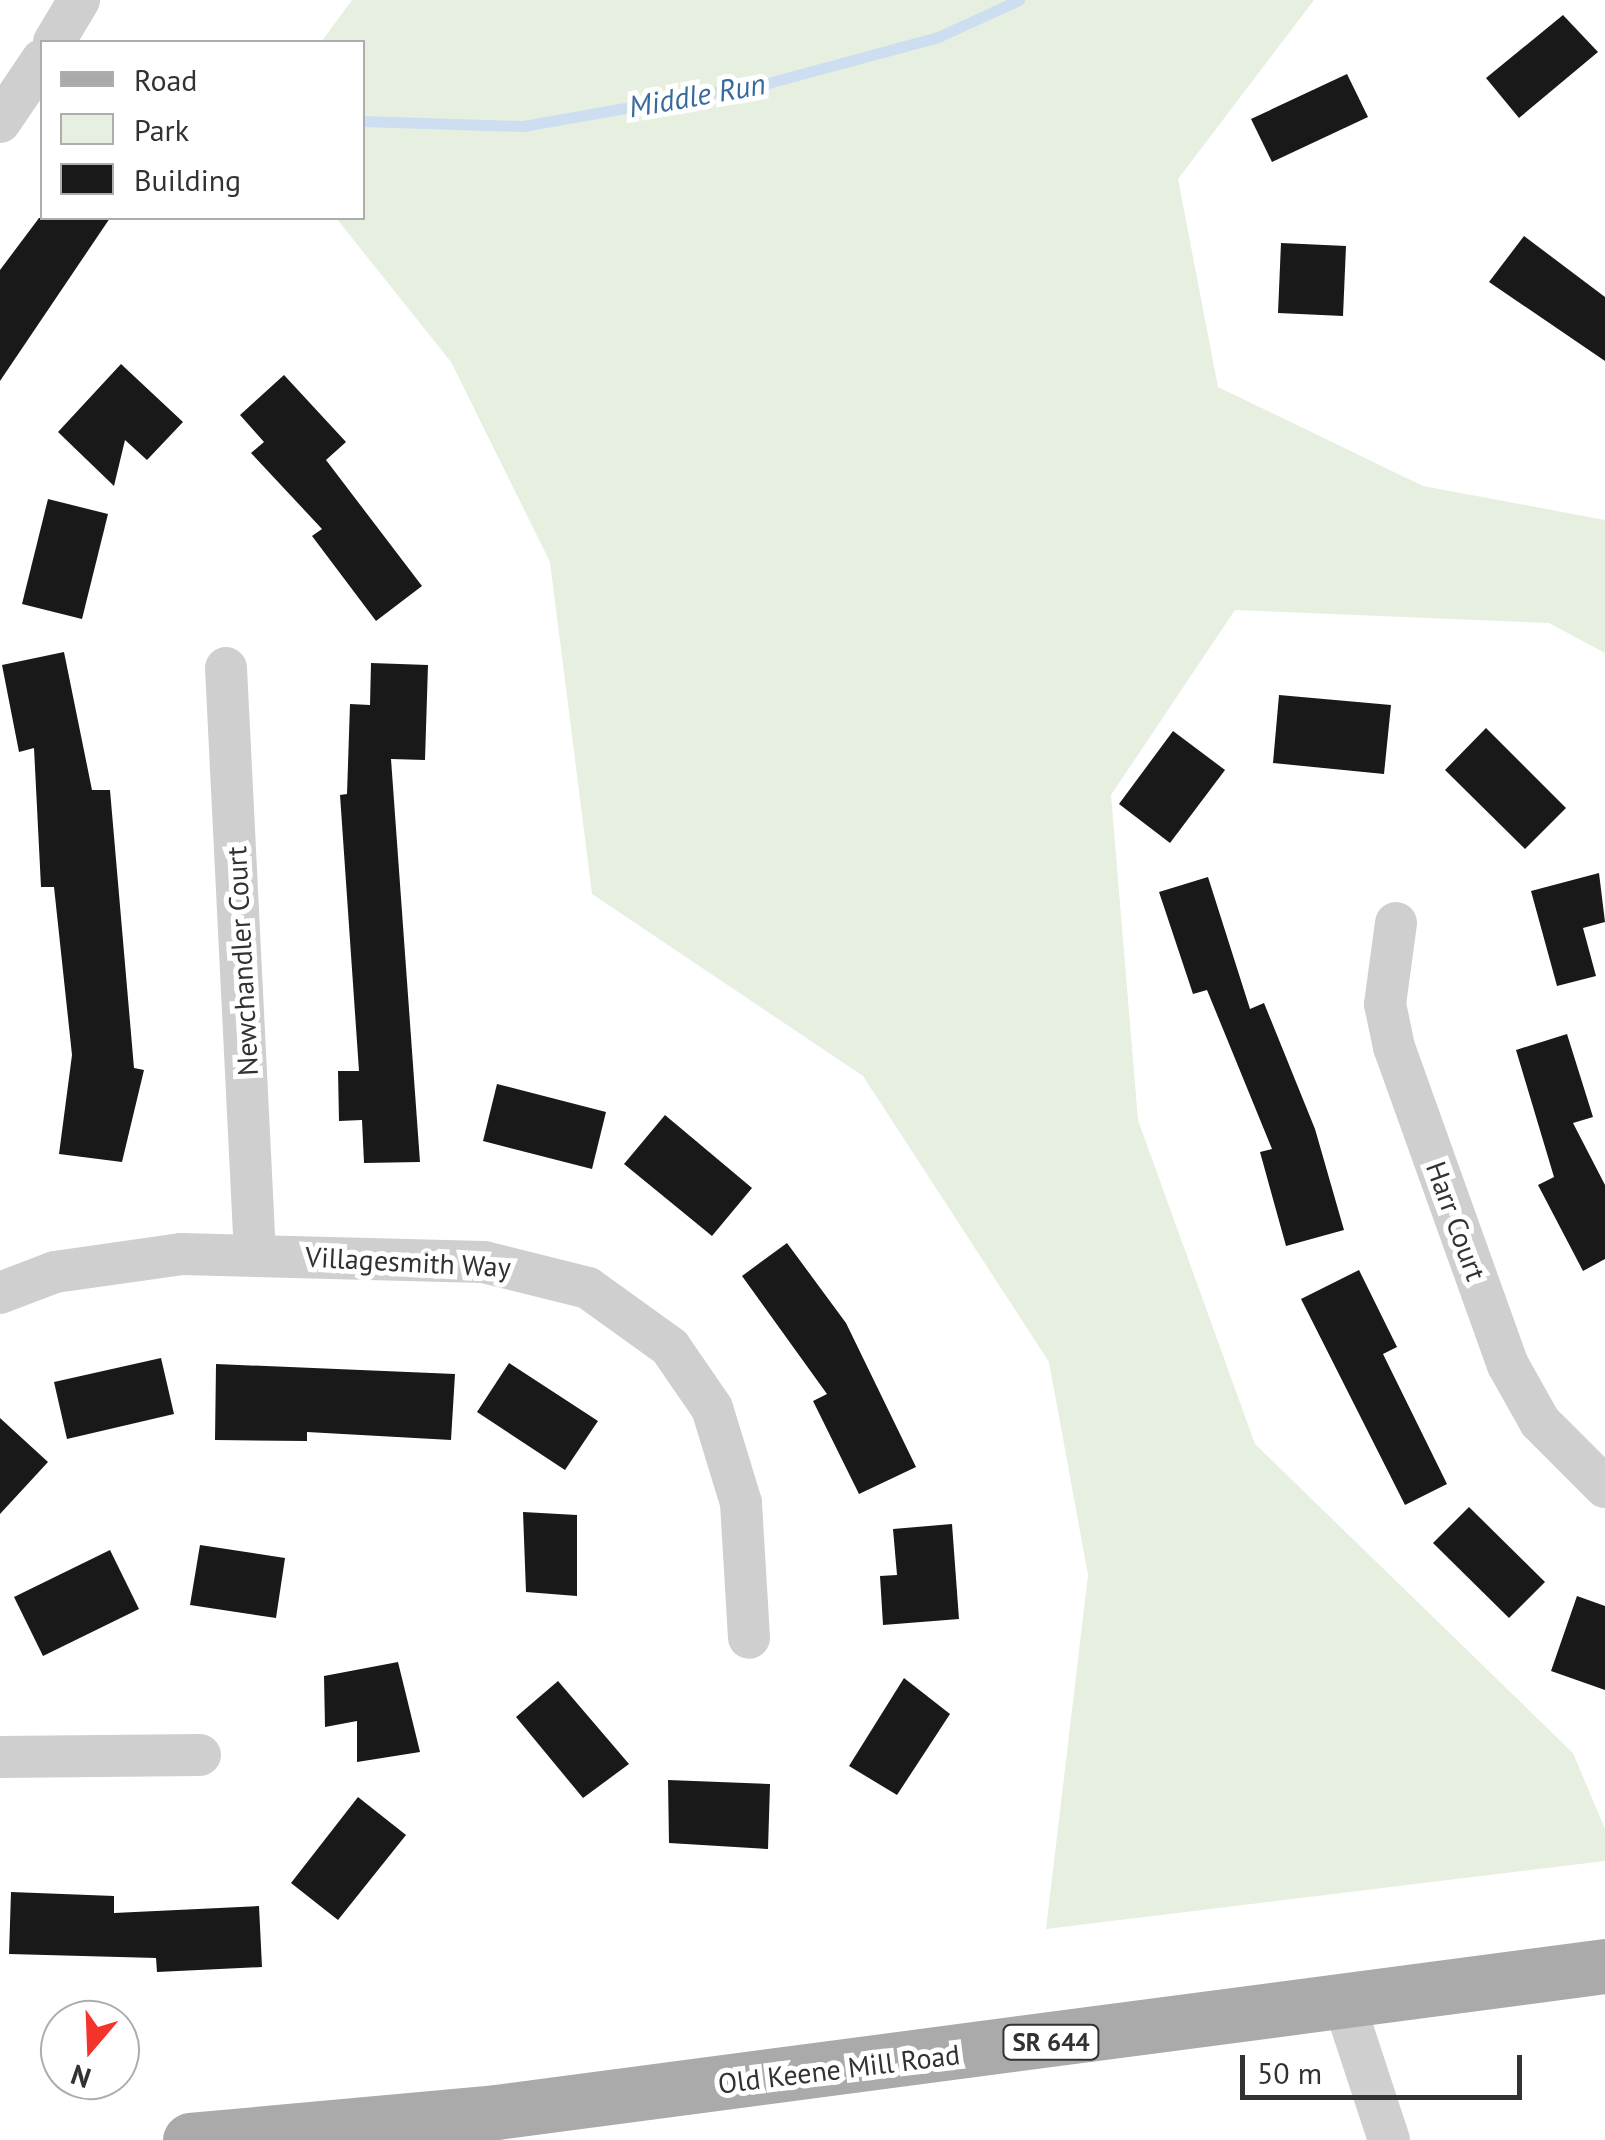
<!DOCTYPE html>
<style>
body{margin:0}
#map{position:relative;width:1605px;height:2140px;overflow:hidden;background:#fff;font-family:"PT Sans",sans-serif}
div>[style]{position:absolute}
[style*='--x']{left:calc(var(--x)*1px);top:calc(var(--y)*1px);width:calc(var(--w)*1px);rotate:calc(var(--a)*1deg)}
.green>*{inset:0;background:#e7f0e0}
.stream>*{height:11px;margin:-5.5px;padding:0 5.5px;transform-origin:5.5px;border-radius:5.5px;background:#ccdef0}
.building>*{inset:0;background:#191919}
.minor>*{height:42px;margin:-21px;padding:0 21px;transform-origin:21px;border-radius:21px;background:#cfcfcf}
.primary>*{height:55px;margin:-27.5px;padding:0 27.5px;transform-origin:27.5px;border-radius:27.5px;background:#aaa}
span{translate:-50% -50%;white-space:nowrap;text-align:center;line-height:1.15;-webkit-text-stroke:10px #fff;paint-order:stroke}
.shield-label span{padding:2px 8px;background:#fff;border:2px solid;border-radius:8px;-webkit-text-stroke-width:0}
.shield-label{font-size:25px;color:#323232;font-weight:700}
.street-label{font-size:28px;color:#323232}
.water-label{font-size:30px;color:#386a9d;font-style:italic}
.legend{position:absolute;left:40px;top:40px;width:325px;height:180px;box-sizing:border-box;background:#fff;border:2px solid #adadad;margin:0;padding:12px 18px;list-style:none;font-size:30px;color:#323232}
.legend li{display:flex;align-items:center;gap:20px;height:50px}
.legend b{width:50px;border:2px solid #adadad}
.north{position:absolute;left:40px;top:2000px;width:100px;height:100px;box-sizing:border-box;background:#fff;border:2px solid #adadad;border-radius:50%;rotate:199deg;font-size:28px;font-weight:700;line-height:40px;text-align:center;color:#323232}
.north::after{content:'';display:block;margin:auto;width:35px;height:45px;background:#f4332a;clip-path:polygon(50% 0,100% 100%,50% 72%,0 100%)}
.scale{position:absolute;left:1240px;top:2055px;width:282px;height:45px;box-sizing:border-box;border:5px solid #323232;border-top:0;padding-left:12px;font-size:30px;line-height:35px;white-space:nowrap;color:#323232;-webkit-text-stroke:8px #fff;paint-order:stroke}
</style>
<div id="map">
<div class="green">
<div style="clip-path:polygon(352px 0,1314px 0,1178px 179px,1218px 387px,1423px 486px,1605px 520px,1605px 653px,1549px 623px,1235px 610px,1111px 795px,1138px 1120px,1255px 1444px,1573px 1753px,1605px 1829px,1605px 1861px,1046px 1929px,1088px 1575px,1049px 1362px,863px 1076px,592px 894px,550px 562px,451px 362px,336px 218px,362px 218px,362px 42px,321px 42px)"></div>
</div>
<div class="stream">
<div style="--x:362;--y:121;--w:161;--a:1.8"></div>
<div style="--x:523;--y:126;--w:249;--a:-10"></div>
<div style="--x:768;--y:83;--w:176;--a:-15.1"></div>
<div style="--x:938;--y:37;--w:89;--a:-24.6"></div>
</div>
<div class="building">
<div style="clip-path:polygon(1563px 15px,1598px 52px,1519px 118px,1486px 78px)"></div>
<div style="clip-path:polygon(1347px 74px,1368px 117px,1272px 162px,1251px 119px)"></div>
<div style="clip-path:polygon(39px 218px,110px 218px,0 381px,0 270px)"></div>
<div style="clip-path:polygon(1524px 236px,1605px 297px,1605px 361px,1489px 282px)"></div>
<div style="clip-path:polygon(1281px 243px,1346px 246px,1343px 316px,1278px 313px)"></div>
<div style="clip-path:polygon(121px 364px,183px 422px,147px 460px,125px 440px,114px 486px,58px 432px)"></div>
<div style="clip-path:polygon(284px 375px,346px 442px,326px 460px,422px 586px,376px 621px,312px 536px,322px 529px,251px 453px,264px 442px,240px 415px)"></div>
<div style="clip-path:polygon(48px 499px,108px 514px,82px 619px,22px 604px)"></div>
<div style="clip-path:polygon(64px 652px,92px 790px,110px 790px,134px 1068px,144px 1070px,122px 1162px,59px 1154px,72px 1055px,54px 887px,41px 887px,34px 748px,19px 752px,2px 665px)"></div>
<div style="clip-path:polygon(371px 663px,428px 665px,425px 760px,391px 759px,420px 1162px,364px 1163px,362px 1120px,339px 1121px,338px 1071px,359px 1071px,340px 795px,347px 794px,350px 704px,370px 705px)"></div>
<div style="clip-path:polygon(1279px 695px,1391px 705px,1384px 774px,1273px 763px)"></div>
<div style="clip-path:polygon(1486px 728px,1566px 808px,1525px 849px,1445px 770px)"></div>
<div style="clip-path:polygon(1173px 731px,1225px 770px,1170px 843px,1119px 804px)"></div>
<div style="clip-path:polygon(1599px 873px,1605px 922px,1583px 928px,1596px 976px,1557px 986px,1531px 891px)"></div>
<div style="clip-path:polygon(1208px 877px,1250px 1009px,1264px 1003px,1315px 1129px,1344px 1230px,1286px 1246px,1260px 1152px,1272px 1149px,1207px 990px,1193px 994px,1159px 892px)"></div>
<div style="clip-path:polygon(1567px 1034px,1593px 1117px,1573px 1123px,1605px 1185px,1605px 1259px,1583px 1271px,1538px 1185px,1554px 1177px,1516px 1050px)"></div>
<div style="clip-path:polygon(497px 1084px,606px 1112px,592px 1169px,483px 1141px)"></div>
<div style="clip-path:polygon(665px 1115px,752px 1188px,712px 1236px,624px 1164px)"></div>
<div style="clip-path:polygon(787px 1243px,846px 1323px,916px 1467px,859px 1494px,813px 1401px,827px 1394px,742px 1276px)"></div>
<div style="clip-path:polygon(1359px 1270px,1397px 1347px,1383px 1354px,1447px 1484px,1405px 1505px,1301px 1299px)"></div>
<div style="clip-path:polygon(161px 1358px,174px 1414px,67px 1439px,54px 1382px)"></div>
<div style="clip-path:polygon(509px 1363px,598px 1421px,565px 1470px,477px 1412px)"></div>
<div style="clip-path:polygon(216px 1364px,455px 1374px,451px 1440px,307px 1432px,307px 1441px,215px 1440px)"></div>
<div style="clip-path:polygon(0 1418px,48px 1462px,0 1514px)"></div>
<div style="clip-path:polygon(1469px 1507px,1545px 1582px,1509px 1618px,1433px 1543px)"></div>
<div style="clip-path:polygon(523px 1512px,577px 1515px,577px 1596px,526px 1592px)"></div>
<div style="clip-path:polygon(952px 1524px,959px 1619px,883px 1625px,880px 1576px,897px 1575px,893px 1529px)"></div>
<div style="clip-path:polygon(200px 1545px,285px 1558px,276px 1618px,190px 1605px)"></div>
<div style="clip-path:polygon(110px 1550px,139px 1609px,43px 1656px,14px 1597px)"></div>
<div style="clip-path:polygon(1577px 1596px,1605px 1606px,1605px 1690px,1551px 1671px)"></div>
<div style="clip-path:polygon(398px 1662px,420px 1752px,357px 1762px,357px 1721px,325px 1727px,324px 1676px)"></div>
<div style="clip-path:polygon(904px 1678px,950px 1714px,897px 1795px,849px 1766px)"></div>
<div style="clip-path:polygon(558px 1681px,629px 1764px,583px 1798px,516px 1717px)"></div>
<div style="clip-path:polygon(668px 1780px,770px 1784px,768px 1849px,669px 1843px)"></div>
<div style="clip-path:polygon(358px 1797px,406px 1835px,338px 1920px,291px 1883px)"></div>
<div style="clip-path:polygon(11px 1892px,114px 1896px,114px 1913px,259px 1906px,262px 1967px,157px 1972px,156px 1958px,9px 1954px)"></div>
</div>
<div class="minor">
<div style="--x:54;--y:42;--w:49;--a:-59.2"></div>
<div style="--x:0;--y:122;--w:75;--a:-55.9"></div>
<div style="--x:226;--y:668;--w:588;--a:87.17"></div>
<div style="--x:1396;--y:923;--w:82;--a:97.7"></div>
<div style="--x:1385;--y:1004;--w:44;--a:78.2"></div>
<div style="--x:1394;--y:1047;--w:338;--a:70.3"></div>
<div style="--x:1508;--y:1365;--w:65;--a:60.7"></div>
<div style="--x:1540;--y:1422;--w:92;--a:45"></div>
<div style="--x:0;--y:1293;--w:59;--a:-20.9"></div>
<div style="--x:55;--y:1272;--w:127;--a:-8.1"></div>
<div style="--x:181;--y:1254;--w:303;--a:1.5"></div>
<div style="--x:484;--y:1262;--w:107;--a:14"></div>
<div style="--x:588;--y:1288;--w:101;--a:35.7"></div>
<div style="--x:670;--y:1347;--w:74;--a:55.5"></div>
<div style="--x:712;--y:1408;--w:99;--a:73"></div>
<div style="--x:741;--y:1503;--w:135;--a:86.6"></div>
<div style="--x:0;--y:1757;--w:200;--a:-0.6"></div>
<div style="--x:1345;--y:2006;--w:141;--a:71.8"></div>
</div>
<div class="primary">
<div style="--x:190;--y:2140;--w:307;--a:-5.2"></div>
<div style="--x:496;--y:2112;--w:1119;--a:-7.5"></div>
</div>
<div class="shield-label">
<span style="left:1051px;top:2042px">SR 644</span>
</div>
<div class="street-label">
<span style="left:242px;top:961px;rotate:-93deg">Newchandler Court</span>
<span style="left:1456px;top:1221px;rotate:70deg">Harr Court</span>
<span style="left:408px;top:1262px;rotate:3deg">Villagesmith Way</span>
<span style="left:839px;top:2069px;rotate:-7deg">Old Keene Mill Road</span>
</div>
<div class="water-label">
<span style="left:697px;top:95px;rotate:-10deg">Middle Run</span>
</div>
<ul class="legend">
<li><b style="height:12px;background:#aaa"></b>Road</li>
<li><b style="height:28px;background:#e7f0e0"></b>Park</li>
<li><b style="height:28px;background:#191919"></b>Building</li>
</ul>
<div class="north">N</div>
<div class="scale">50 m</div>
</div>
